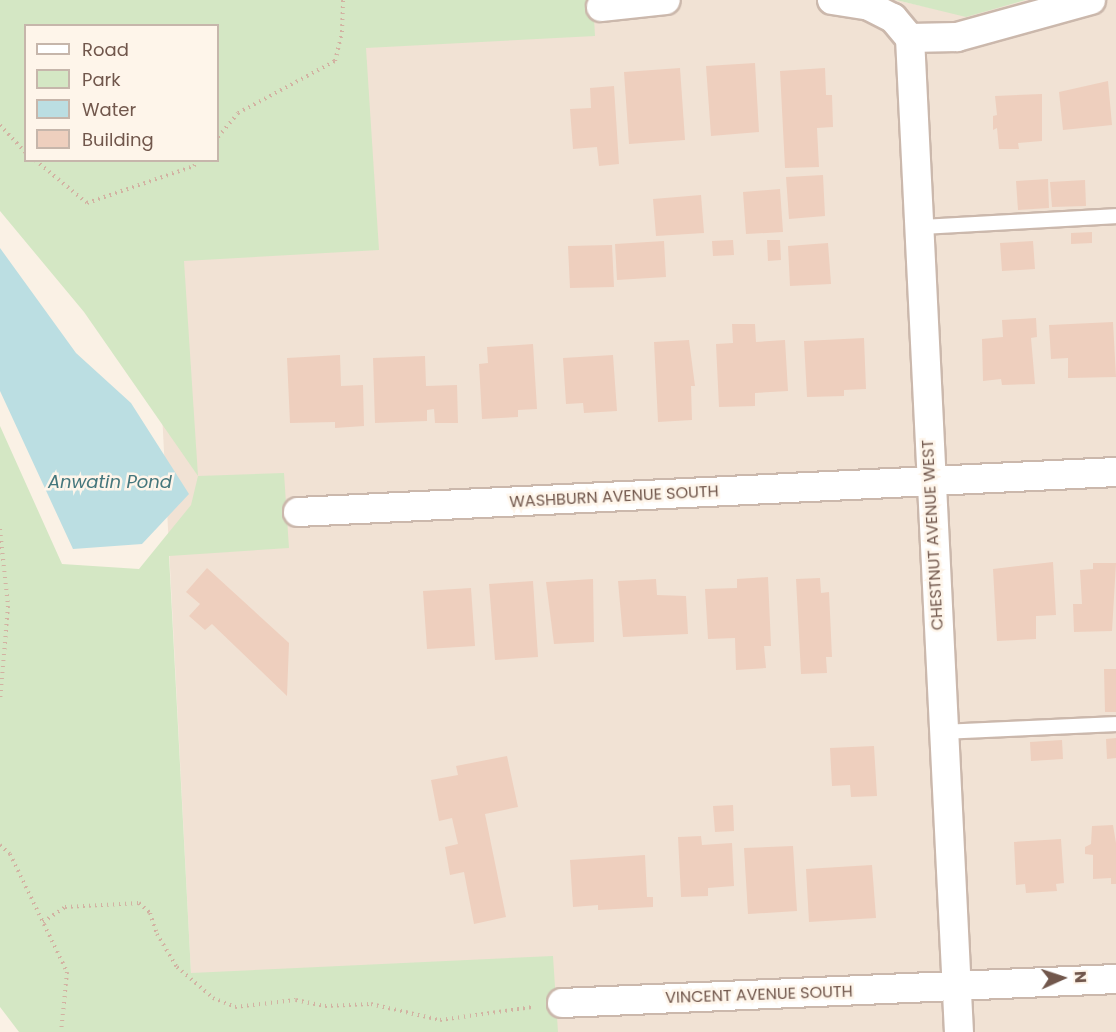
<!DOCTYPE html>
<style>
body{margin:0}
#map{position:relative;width:1116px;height:1032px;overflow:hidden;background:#faf1e5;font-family:Poppins,sans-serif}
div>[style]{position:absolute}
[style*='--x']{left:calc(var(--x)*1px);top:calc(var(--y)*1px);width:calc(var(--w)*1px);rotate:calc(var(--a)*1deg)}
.residential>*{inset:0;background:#f1e2d4}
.green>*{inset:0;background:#d4e7c4}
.water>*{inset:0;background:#bbdee2}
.building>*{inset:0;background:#eecfbe}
.path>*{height:4px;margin-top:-2px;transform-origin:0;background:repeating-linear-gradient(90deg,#d2b2a2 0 1.5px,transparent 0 6px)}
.roads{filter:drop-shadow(2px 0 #cbb8ac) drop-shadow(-2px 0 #cbb8ac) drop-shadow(0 2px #cbb8ac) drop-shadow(0 -2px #cbb8ac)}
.lane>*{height:14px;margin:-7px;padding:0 7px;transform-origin:7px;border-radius:7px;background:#fff}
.street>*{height:28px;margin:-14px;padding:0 14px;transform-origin:14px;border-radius:14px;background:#fff}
span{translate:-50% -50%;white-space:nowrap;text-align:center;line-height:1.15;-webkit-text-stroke:5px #fef5ea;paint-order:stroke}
.street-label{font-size:16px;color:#71574c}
.water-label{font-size:18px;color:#44767c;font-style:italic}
.legend{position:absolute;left:24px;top:24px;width:195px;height:138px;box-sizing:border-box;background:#fef5ea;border:2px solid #c6b6ab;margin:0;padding:8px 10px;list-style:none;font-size:18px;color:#71574c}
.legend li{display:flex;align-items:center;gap:12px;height:30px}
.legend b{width:30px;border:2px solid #c6b6ab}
.north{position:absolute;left:1032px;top:948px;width:60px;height:60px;-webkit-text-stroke:4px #fef5ea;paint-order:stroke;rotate:87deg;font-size:16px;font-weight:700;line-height:24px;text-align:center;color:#71574c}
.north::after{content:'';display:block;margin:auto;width:21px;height:27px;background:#71574c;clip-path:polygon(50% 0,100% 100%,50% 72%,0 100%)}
</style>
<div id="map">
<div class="residential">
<div style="clip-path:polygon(376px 0,896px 0,966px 16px,1026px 0,1116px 0,1116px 1032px,194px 1032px,149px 161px,218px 160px,218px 26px)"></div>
</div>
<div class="green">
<div style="clip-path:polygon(evenodd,0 0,593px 0,595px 36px,366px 48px,379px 250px,184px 261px,198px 476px,284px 473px,289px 548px,169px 556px,191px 973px,553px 956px,558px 1032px,19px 1032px,0 1007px,0 426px,62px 564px,139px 569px,191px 505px,198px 476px,84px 312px,0 211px,0 0,26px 26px,218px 26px,218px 160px,26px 160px,26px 26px)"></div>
<div style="clip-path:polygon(896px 0,1026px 0,966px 17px)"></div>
</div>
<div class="water">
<div style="clip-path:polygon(0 248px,76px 353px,131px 403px,189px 494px,142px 544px,73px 549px,0 391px)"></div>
</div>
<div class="building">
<div style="clip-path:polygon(755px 63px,759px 132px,711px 136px,706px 66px)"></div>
<div style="clip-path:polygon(680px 68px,685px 140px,629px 144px,624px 72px)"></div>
<div style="clip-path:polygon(825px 68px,826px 95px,832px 95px,833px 127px,817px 128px,819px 167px,785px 168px,780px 71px)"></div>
<div style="clip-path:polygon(1108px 81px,1112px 125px,1063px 130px,1059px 92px)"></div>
<div style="clip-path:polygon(614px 86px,619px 164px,599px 166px,597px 147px,573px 149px,570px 109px,591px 108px,590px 88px)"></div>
<div style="clip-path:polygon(1042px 94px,1042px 141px,1018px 143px,1019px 149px,999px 149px,997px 128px,993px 130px,993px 116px,997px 115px,995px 96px)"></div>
<div style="clip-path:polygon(823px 175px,825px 216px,789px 219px,786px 177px)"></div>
<div style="clip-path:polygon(1048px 179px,1049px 208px,1018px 210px,1016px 181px)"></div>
<div style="clip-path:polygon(1085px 180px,1086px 206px,1052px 207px,1050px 182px)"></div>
<div style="clip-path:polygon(780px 189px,783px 232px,746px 234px,743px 192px)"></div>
<div style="clip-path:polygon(701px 195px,704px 233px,656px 236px,653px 199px)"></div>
<div style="clip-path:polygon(1092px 232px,1092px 243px,1071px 244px,1071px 233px)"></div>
<div style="clip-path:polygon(733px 240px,734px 255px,713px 256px,712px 241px)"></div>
<div style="clip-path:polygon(767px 240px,780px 240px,781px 260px,768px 261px)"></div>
<div style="clip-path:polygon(664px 241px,666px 277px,617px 280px,615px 244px)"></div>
<div style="clip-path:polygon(1033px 241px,1035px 269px,1002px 271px,1000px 243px)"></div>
<div style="clip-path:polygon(828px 243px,831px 284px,790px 286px,788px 246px)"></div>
<div style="clip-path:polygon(612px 245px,614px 287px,570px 288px,568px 246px)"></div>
<div style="clip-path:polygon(1036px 318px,1037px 337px,1031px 338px,1035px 384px,1002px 385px,1001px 379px,983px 381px,982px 339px,1003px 337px,1002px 320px)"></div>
<div style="clip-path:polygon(1113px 322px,1116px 377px,1068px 378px,1068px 358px,1051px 359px,1049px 325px)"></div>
<div style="clip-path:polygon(732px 324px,755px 324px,756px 342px,785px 340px,788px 391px,755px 393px,755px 406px,719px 407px,716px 344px,733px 343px)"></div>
<div style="clip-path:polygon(864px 338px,866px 389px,844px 390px,844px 396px,807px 397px,804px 341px)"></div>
<div style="clip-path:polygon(689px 340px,695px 386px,691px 386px,692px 420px,658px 422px,654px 342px)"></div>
<div style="clip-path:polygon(533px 344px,537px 409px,518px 410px,518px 417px,482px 419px,479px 364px,488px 363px,487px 347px)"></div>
<div style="clip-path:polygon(340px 355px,341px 386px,363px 385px,364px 426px,335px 428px,335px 422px,290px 423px,287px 358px)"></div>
<div style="clip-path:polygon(613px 355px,617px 411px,584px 413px,583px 403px,566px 404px,563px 358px)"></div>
<div style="clip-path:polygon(425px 356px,426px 386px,457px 385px,458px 423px,435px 423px,434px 409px,427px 410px,427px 421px,375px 423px,373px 358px)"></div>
<div style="clip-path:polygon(1053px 562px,1056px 615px,1036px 616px,1036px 639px,997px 641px,993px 569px)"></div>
<div style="clip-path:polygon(1093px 563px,1116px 563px,1112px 631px,1074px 632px,1073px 604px,1082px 604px,1080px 570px,1093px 569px)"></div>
<div style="clip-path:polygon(207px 568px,289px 643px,287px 696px,212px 624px,205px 630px,189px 616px,200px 604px,186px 592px)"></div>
<div style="clip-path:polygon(768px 577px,771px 646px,764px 646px,766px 668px,736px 670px,735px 638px,708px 639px,705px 589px,737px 588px,737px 579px)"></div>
<div style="clip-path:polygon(820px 578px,821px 593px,829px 592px,832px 657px,826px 657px,827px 673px,801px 674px,796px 579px)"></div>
<div style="clip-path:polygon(593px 579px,594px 642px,554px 644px,546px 582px)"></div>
<div style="clip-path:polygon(656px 579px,657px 595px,686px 596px,688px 634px,623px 637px,618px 581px)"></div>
<div style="clip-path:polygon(533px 581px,538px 657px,495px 660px,489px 584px)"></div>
<div style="clip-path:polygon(471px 588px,475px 646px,427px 649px,423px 591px)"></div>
<div style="clip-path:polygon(1104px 669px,1116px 669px,1116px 712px,1105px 712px)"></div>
<div style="clip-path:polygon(1116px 738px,1116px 758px,1107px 759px,1106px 739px)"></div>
<div style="clip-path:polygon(1062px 740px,1063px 759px,1031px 761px,1030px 742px)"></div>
<div style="clip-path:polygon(874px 746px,877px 796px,851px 797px,850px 785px,832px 786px,830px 748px)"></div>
<div style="clip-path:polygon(507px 756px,518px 807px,485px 814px,506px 917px,474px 924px,464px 872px,450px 875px,445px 847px,458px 844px,452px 818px,439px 821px,431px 780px,458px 775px,456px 766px)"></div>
<div style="clip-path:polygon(733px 805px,734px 831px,715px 832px,713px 806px)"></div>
<div style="clip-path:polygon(1113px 825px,1116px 843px,1116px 884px,1111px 884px,1111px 878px,1093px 879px,1093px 855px,1085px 854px,1085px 847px,1091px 844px,1092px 826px)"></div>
<div style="clip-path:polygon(701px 836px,702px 845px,732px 843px,734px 886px,708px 888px,708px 896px,681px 897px,678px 837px)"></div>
<div style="clip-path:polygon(1061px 839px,1064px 883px,1056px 884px,1057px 891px,1026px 893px,1025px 884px,1016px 885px,1014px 842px)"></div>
<div style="clip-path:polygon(793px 846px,797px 911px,748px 914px,744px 848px)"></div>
<div style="clip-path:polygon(645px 855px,647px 897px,653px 897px,653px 907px,598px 910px,598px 905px,573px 907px,570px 860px)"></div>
<div style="clip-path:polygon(872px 865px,876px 918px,809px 922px,806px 869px)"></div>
</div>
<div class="path">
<div style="--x:0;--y:125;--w:38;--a:47"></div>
<div style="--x:218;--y:137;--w:31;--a:-50"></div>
<div style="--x:238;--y:113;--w:110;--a:-28.2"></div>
<div style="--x:335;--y:61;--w:30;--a:-76"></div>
<div style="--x:342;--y:32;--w:32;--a:-88"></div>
<div style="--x:35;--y:160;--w:67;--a:39.6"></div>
<div style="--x:87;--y:203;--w:113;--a:-19.1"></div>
<div style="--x:194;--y:166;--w:7;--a:-56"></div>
<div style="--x:0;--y:529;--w:77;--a:84.1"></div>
<div style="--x:8;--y:606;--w:96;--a:94.8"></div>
<div style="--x:0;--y:845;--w:13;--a:42"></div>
<div style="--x:10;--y:854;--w:131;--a:64.2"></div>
<div style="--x:67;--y:972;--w:60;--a:95.7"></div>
<div style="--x:43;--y:922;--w:27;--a:-34"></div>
<div style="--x:65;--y:907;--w:74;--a:-3.1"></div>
<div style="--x:139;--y:903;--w:15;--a:42"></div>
<div style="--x:150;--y:913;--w:22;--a:72"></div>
<div style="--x:157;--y:934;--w:39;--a:59"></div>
<div style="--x:177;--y:967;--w:48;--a:40.7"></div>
<div style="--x:213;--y:998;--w:24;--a:22"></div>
<div style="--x:235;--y:1007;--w:61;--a:-6.5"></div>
<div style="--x:296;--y:1000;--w:30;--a:12"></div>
<div style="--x:325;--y:1006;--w:46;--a:-2.5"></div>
<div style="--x:371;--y:1004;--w:71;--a:13.1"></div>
<div style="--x:440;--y:1020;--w:93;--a:-8"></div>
</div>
<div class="roads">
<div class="lane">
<div style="--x:920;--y:227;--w:196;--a:-3.2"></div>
<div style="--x:943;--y:732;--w:173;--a:-2.6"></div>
</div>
<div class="street">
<div style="--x:832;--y:0;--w:37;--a:9"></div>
<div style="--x:869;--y:6;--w:27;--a:27"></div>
<div style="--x:893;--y:18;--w:26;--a:50"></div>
<div style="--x:601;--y:7;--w:65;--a:-6.1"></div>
<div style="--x:910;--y:38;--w:995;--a:87.18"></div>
<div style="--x:910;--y:38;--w:47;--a:-1.2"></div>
<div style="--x:957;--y:37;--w:139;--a:-15.4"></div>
<div style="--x:298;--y:512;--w:819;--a:-2.8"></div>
<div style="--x:562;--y:1003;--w:555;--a:-2.48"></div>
</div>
</div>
<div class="street-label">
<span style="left:614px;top:497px;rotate:-3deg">WASHBURN AVENUE SOUTH</span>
<span style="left:933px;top:535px;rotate:-93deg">CHESTNUT AVENUE WEST</span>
<span style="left:759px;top:995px;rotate:-2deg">VINCENT AVENUE SOUTH</span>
</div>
<div class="water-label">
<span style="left:110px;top:482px">Anwatin Pond</span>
</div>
<ul class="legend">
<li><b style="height:8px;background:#fff"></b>Road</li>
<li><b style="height:16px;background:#d4e7c4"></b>Park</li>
<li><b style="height:16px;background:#bbdee2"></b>Water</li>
<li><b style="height:16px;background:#eecfbe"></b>Building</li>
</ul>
<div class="north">N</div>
</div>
